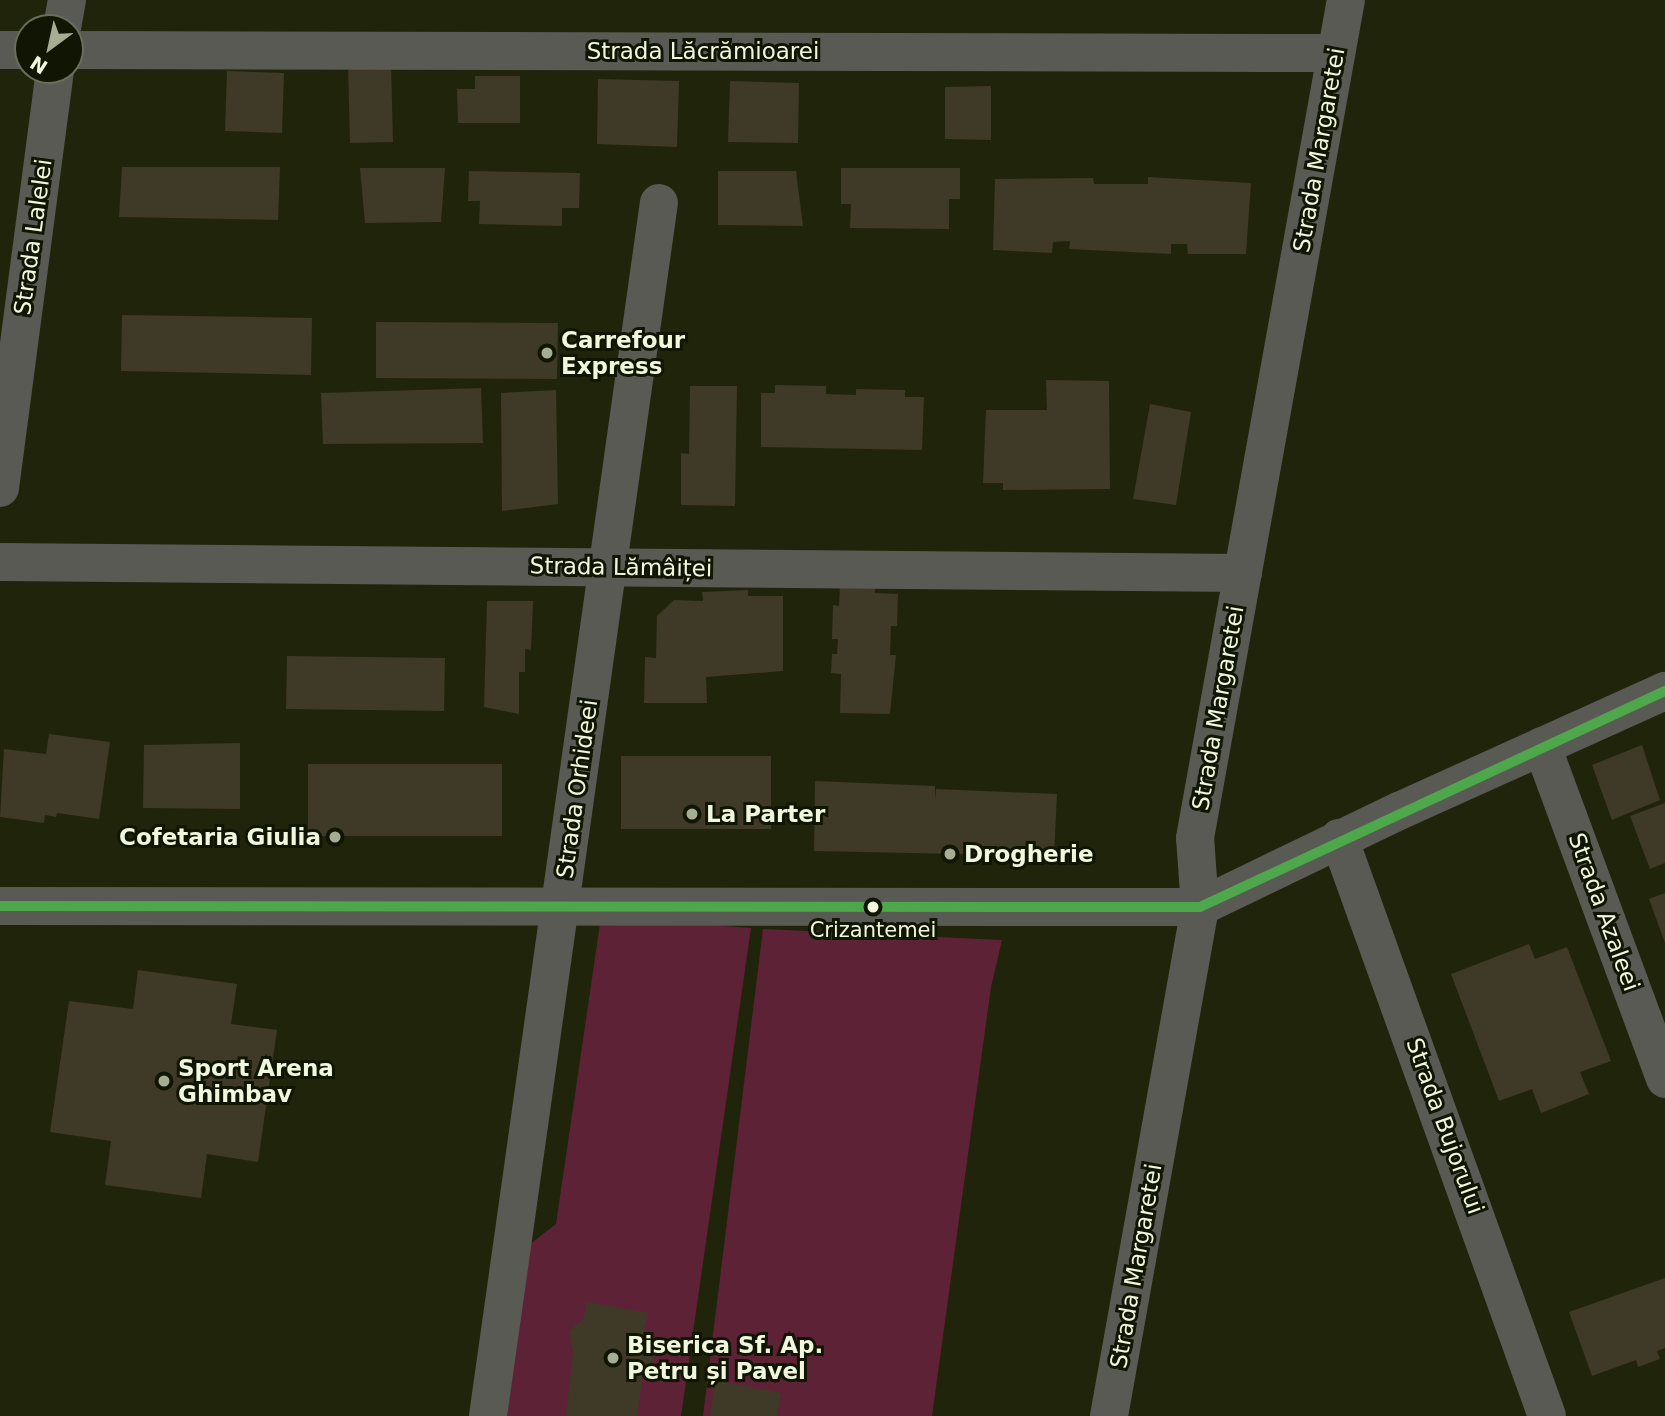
<!DOCTYPE html>
<meta charset="utf-8">
<style>
body{margin:0}
#map{position:relative;width:1665px;height:1416px;overflow:hidden;background:#20240a;font-family:"DejaVu Sans",sans-serif}
div>[style]{position:absolute}
[style*='--x']{left:calc(var(--x)*1px);top:calc(var(--y)*1px);width:calc(var(--w)*1px);rotate:calc(var(--a)*1deg)}
.green>*{inset:0;background:#5e2237}
.building>*{inset:0;background:#3f3927}
.minor>*{height:38px;margin:-19px;padding:0 19px;transform-origin:19px;border-radius:19px;background:#595a54}
.bus-1>*{height:10px;margin:-5px;padding:0 5px;transform-origin:5px;border-radius:5px;background:#4ea74b}
.dots>*{width:19px;height:19px;translate:-50% -50%;box-sizing:border-box;border:4px solid #111503;border-radius:50%}
span{translate:-50% -50%;white-space:nowrap;text-align:center;line-height:1.15;-webkit-text-stroke:6px #111503;paint-order:stroke}
.bus-label{font-size:21px;color:#f0f7dd}
.street-label{font-size:23px;color:#f0f7dd}
.poi-label{font-size:23px;color:#f0f7dd;font-weight:700}
.left{translate:0 -50%;text-align:left}
.right{translate:-100% -50%;text-align:right}
.north{position:absolute;left:14px;top:14px;width:70px;height:70px;box-sizing:border-box;background:#111503;border:2px solid #6a6f5a;border-radius:50%;rotate:213deg;font-size:19px;font-weight:700;line-height:28px;text-align:center;color:#f0f7dd}
.north::after{content:'';display:block;margin:auto;width:24px;height:32px;background:#a7ad93;clip-path:polygon(50% 0,100% 100%,50% 72%,0 100%)}
</style>
<div id="map">
<div class="green">
<div style="clip-path:polygon(601px 917px,751px 928px,681px 1416px,507px 1416px,530px 1244px,556px 1224px)"></div>
<div style="clip-path:polygon(763px 929px,1002px 940px,991px 987px,932px 1416px,703px 1416px)"></div>
</div>
<div class="building">
<div style="clip-path:polygon(391px 63px,393px 142px,350px 143px,348px 64px)"></div>
<div style="clip-path:polygon(227px 71px,284px 73px,282px 133px,225px 131px)"></div>
<div style="clip-path:polygon(475px 76px,520px 76px,520px 123px,458px 123px,457px 89px,475px 89px)"></div>
<div style="clip-path:polygon(598px 79px,679px 81px,677px 147px,597px 144px)"></div>
<div style="clip-path:polygon(730px 81px,799px 83px,798px 143px,728px 142px)"></div>
<div style="clip-path:polygon(991px 86px,991px 140px,945px 139px,945px 87px)"></div>
<div style="clip-path:polygon(122px 167px,280px 167px,278px 220px,119px 217px)"></div>
<div style="clip-path:polygon(360px 168px,445px 168px,441px 222px,365px 223px)"></div>
<div style="clip-path:polygon(841px 168px,960px 168px,960px 199px,949px 199px,949px 229px,850px 228px,851px 204px,841px 204px)"></div>
<div style="clip-path:polygon(469px 171px,580px 173px,579px 208px,562px 208px,562px 226px,479px 224px,480px 201px,468px 201px)"></div>
<div style="clip-path:polygon(718px 171px,796px 171px,803px 226px,718px 225px)"></div>
<div style="clip-path:polygon(1148px 177px,1251px 183px,1246px 254px,1188px 254px,1187px 244px,1171px 244px,1171px 254px,1069px 249px,1070px 241px,1053px 242px,1052px 253px,993px 250px,995px 179px,1093px 178px,1094px 184px,1148px 184px)"></div>
<div style="clip-path:polygon(122px 315px,312px 318px,311px 375px,121px 371px)"></div>
<div style="clip-path:polygon(376px 322px,558px 323px,557px 379px,376px 378px)"></div>
<div style="clip-path:polygon(1046px 380px,1109px 381px,1110px 489px,1003px 490px,1003px 483px,983px 483px,986px 410px,1047px 410px)"></div>
<div style="clip-path:polygon(775px 385px,826px 386px,826px 394px,856px 395px,856px 389px,905px 390px,905px 397px,924px 397px,922px 450px,761px 447px,761px 393px,775px 393px)"></div>
<div style="clip-path:polygon(690px 386px,737px 386px,735px 506px,681px 505px,681px 453px,689px 454px)"></div>
<div style="clip-path:polygon(481px 388px,483px 443px,323px 444px,321px 393px)"></div>
<div style="clip-path:polygon(556px 390px,558px 504px,502px 511px,501px 393px)"></div>
<div style="clip-path:polygon(1150px 404px,1191px 412px,1176px 505px,1133px 499px)"></div>
<div style="clip-path:polygon(840px 585px,875px 586px,875px 593px,898px 594px,897px 626px,891px 626px,890px 655px,896px 655px,890px 714px,840px 713px,841px 674px,831px 673px,832px 654px,837px 654px,838px 639px,832px 639px,833px 605px,839px 606px)"></div>
<div style="clip-path:polygon(748px 590px,748px 596px,783px 596px,783px 671px,706px 677px,707px 703px,644px 703px,645px 657px,656px 658px,657px 616px,674px 600px,703px 601px,702px 592px)"></div>
<div style="clip-path:polygon(487px 601px,533px 601px,531px 650px,525px 649px,525px 672px,519px 672px,519px 714px,484px 707px)"></div>
<div style="clip-path:polygon(287px 656px,445px 658px,444px 711px,286px 709px)"></div>
<div style="clip-path:polygon(49px 734px,110px 742px,99px 819px,57px 813px,56px 817px,45px 815px,44px 823px,0 817px,4px 749px,46px 754px)"></div>
<div style="clip-path:polygon(240px 743px,240px 809px,143px 808px,144px 745px)"></div>
<div style="clip-path:polygon(1642px 745px,1660px 800px,1612px 820px,1592px 765px)"></div>
<div style="clip-path:polygon(621px 756px,771px 756px,771px 829px,621px 829px)"></div>
<div style="clip-path:polygon(308px 764px,502px 764px,502px 836px,308px 836px)"></div>
<div style="clip-path:polygon(815px 781px,935px 786px,935px 802px,936px 789px,1057px 794px,1054px 856px,814px 851px)"></div>
<div style="clip-path:polygon(1665px 803px,1665px 863px,1650px 869px,1630px 816px)"></div>
<div style="clip-path:polygon(1665px 893px,1665px 943px,1649px 899px)"></div>
<div style="clip-path:polygon(1529px 944px,1535px 959px,1567px 947px,1611px 1061px,1580px 1072px,1589px 1094px,1541px 1113px,1532px 1089px,1499px 1101px,1451px 974px)"></div>
<div style="clip-path:polygon(138px 970px,237px 984px,231px 1024px,277px 1030px,258px 1162px,207px 1154px,201px 1198px,105px 1185px,111px 1141px,50px 1132px,69px 1001px,133px 1009px)"></div>
<div style="clip-path:polygon(1665px 1278px,1665px 1348px,1657px 1351px,1660px 1359px,1638px 1367px,1636px 1360px,1592px 1376px,1569px 1312px)"></div>
<div style="clip-path:polygon(587px 1302px,648px 1313px,644px 1328px,656px 1349px,653px 1363px,643px 1374px,637px 1416px,566px 1416px,573px 1352px,569px 1331px,583px 1319px)"></div>
<div style="clip-path:polygon(715px 1380px,781px 1393px,777px 1416px,710px 1416px)"></div>
</div>
<div class="minor">
<div style="--x:62;--y:28;--w:28;--a:-80"></div>
<div style="--x:0;--y:50;--w:28;--a:0"></div>
<div style="--x:70;--y:50;--w:1266;--a:0.14"></div>
<div style="--x:0;--y:488;--w:422;--a:-82.5"></div>
<div style="--x:0;--y:562;--w:1243;--a:0.51"></div>
<div style="--x:1542;--y:746;--w:355;--a:69.7"></div>
<div style="--x:1339;--y:838;--w:614;--a:70.21"></div>
<div style="--x:0;--y:906;--w:1200;--a:0.05"></div>
<div style="--x:1200;--y:907;--w:221;--a:-25.8"></div>
<div style="--x:1399;--y:811;--w:292;--a:-24.3"></div>
<div style="--x:488;--y:1416;--w:1225;--a:-81.98"></div>
<div style="--x:1109;--y:1416;--w:517;--a:-79.86"></div>
<div style="--x:1200;--y:907;--w:69;--a:-94.1"></div>
<div style="--x:1195;--y:838;--w:851;--a:-79.79"></div>
</div>
<div class="bus-1">
<div style="--x:0;--y:906;--w:1200;--a:0.05"></div>
<div style="--x:1200;--y:907;--w:513;--a:-24.92"></div>
</div>
<div class="dots">
<div style="left:547px;top:353px;background:#a7ad93"></div>
<div style="left:692px;top:814px;background:#a7ad93"></div>
<div style="left:335px;top:837px;background:#a7ad93"></div>
<div style="left:950px;top:854px;background:#a7ad93"></div>
<div style="left:873px;top:907px;background:#f0f7dd"></div>
<div style="left:164px;top:1081px;background:#a7ad93"></div>
<div style="left:613px;top:1358px;background:#a7ad93"></div>
</div>
<div class="bus-label">
<span style="left:873px;top:930px">Crizantemei</span>
</div>
<div class="street-label">
<span style="left:703px;top:51px">Strada Lăcrămioarei</span>
<span style="left:1319px;top:150px;rotate:-80deg">Strada Margaretei</span>
<span style="left:33px;top:237px;rotate:-82deg">Strada Lalelei</span>
<span style="left:621px;top:567px;rotate:1deg">Strada Lămâiței</span>
<span style="left:1218px;top:708px;rotate:-80deg">Strada Margaretei</span>
<span style="left:577px;top:789px;rotate:-82deg">Strada Orhideei</span>
<span style="left:1604px;top:912px;rotate:70deg">Strada Azaleei</span>
<span style="left:1445px;top:1126px;rotate:70deg">Strada Bujorului</span>
<span style="left:1136px;top:1266px;rotate:-80deg">Strada Margaretei</span>
</div>
<div class="poi-label">
<span class="left" style="left:561px;top:353px">Carrefour<br>Express</span>
<span class="left" style="left:706px;top:814px">La Parter</span>
<span class="right" style="left:321px;top:837px">Cofetaria Giulia</span>
<span class="left" style="left:964px;top:854px">Drogherie</span>
<span class="left" style="left:178px;top:1081px">Sport Arena<br>Ghimbav</span>
<span class="left" style="left:627px;top:1358px">Biserica Sf. Ap.<br>Petru și Pavel</span>
</div>
<div class="north">N</div>
</div>
